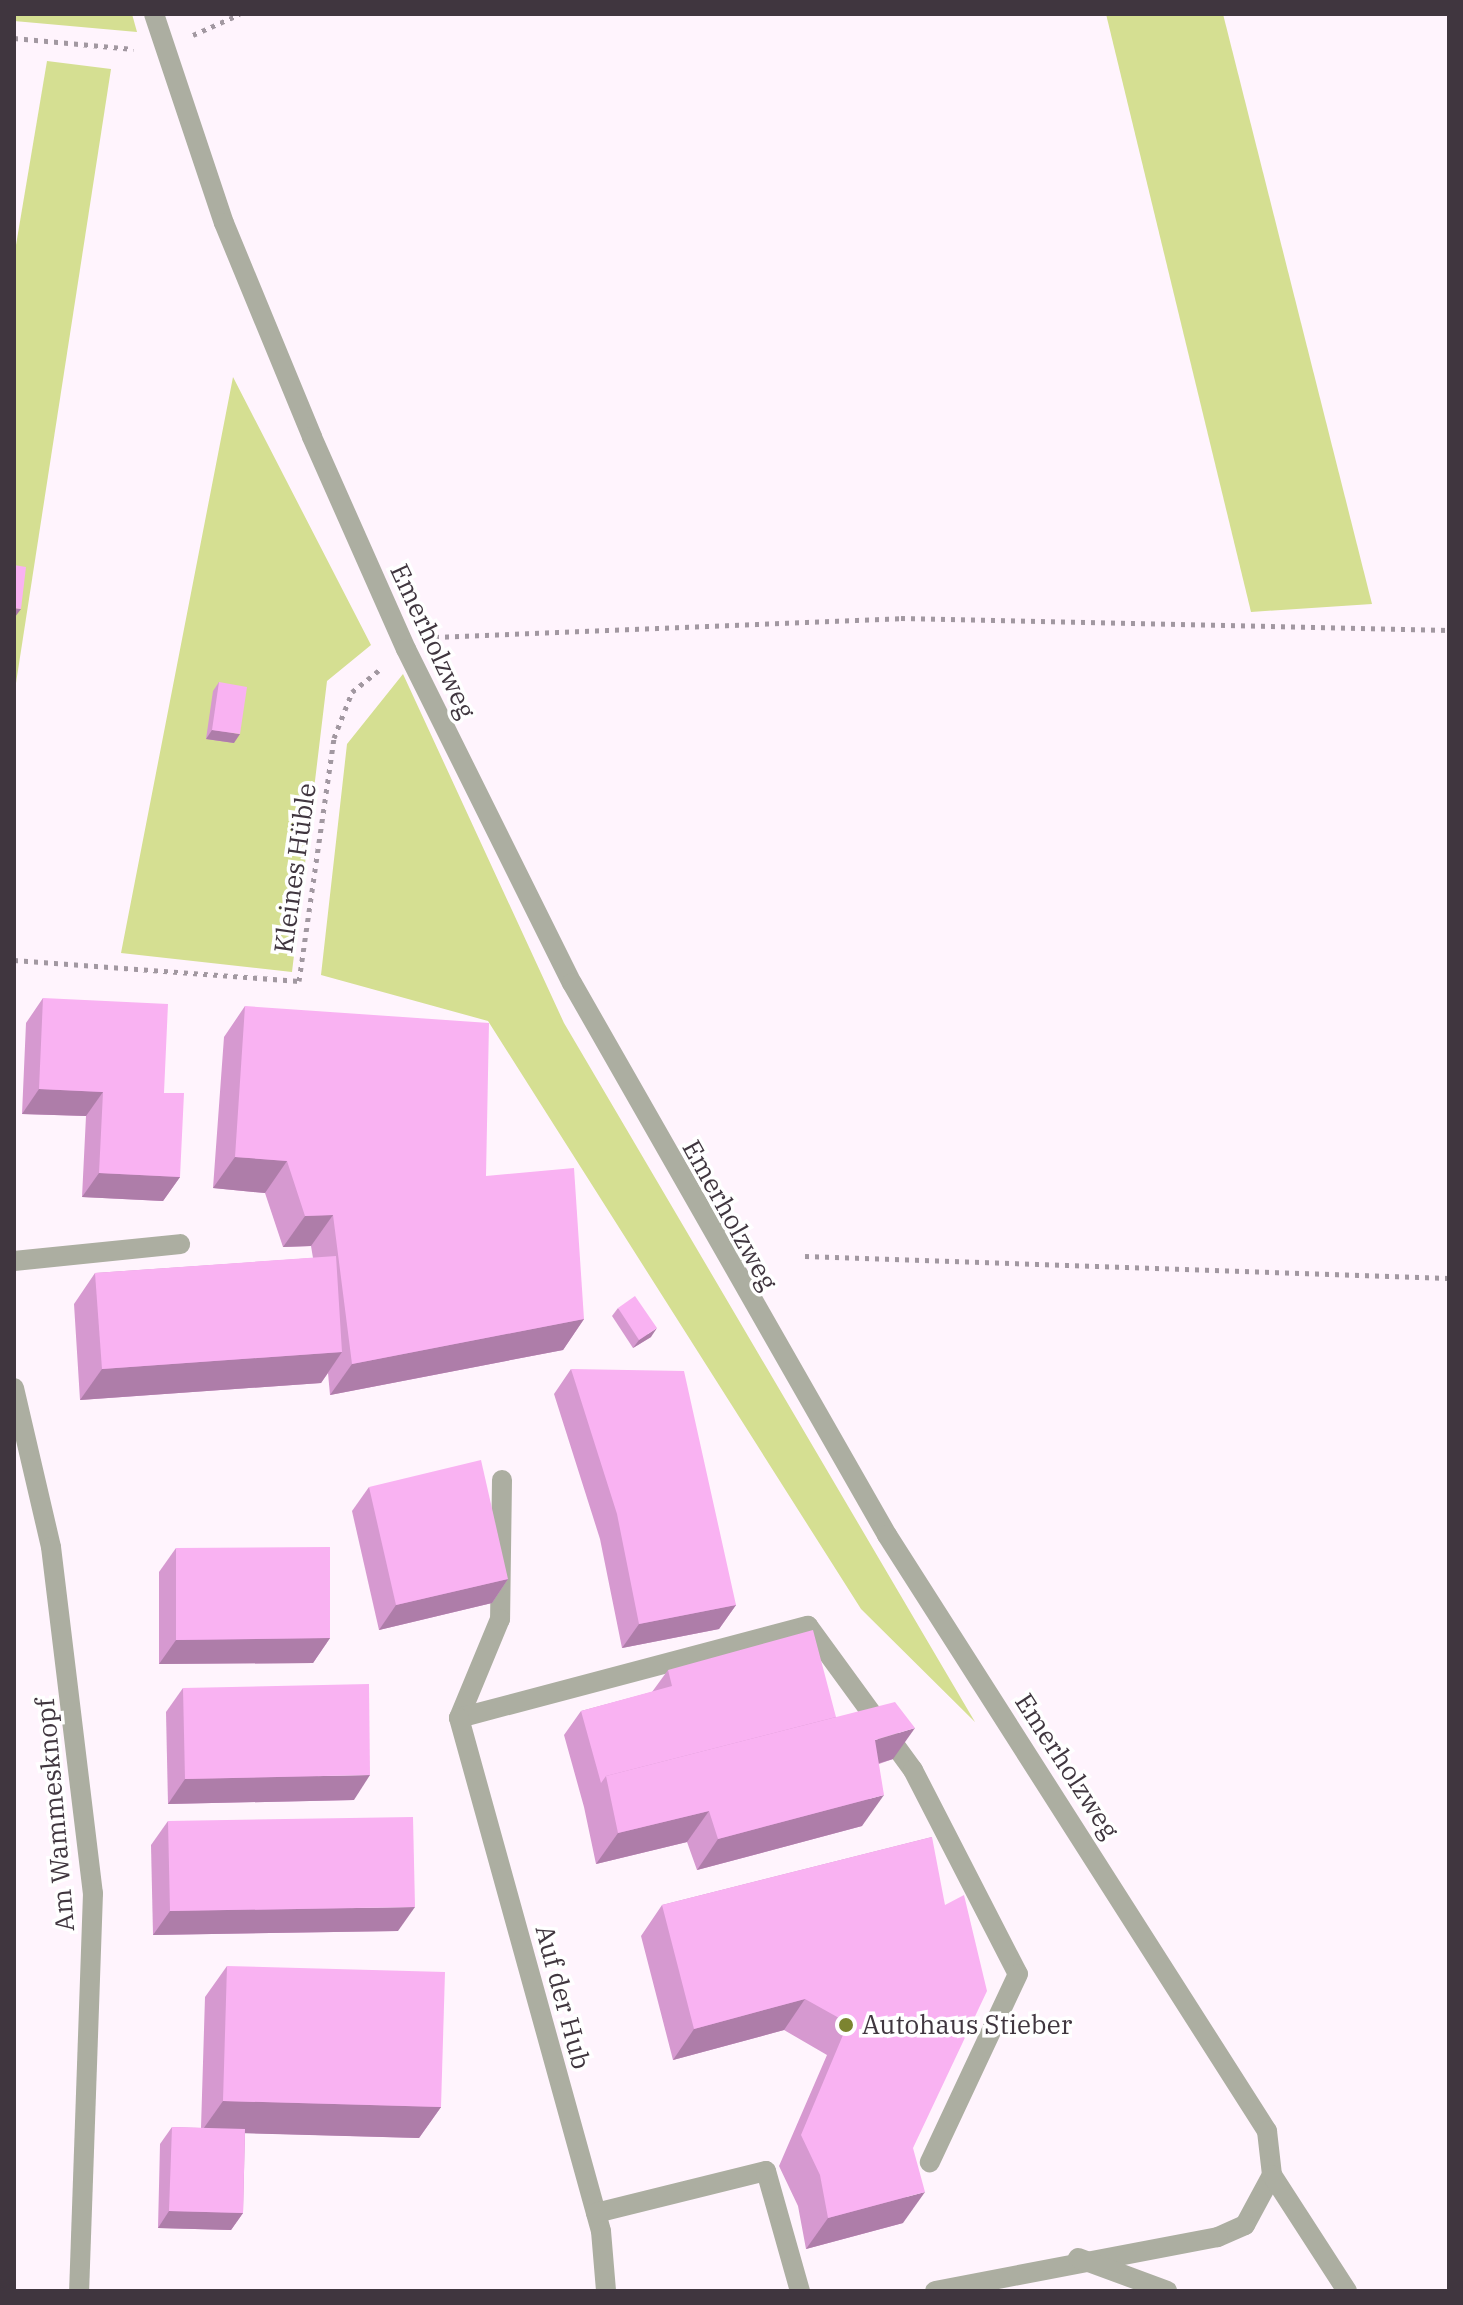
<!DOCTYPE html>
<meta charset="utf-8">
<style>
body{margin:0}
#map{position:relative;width:1463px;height:2305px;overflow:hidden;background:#fff4fd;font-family:"IBM Plex Serif",serif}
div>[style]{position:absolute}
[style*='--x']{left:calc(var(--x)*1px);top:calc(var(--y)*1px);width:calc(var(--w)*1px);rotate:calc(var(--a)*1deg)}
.green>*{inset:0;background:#d5df92}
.path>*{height:5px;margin-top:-2.5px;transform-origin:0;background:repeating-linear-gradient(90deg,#a298a1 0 4px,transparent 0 10px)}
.minor>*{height:20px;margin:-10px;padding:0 10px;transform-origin:10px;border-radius:10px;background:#acaea1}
.wall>*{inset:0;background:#d699d0}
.shaded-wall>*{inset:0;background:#ae7da9}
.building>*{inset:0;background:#f9b2f2}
.dots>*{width:22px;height:22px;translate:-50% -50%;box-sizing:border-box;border:4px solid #fff;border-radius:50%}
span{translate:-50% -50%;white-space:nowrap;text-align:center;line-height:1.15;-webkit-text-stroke:7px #fff;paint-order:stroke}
.street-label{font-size:26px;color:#40363f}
.poi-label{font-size:26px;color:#40363f}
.left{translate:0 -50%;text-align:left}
.frame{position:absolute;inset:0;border:16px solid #40363f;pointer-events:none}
</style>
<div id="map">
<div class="green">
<div style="clip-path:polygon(14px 14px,132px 14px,137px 32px,14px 21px)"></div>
<div style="clip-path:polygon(1106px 14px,1223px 14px,1372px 604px,1251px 612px)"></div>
<div style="clip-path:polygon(47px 61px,111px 69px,14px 696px,14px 257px)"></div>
<div style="clip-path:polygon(233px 377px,371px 645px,327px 681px,292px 972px,121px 953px)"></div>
<div style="clip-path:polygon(403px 674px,564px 1023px,975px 1722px,861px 1609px,488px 1021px,321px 975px,347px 744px)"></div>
</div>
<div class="path">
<div style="--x:193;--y:35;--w:51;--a:-24.1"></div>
<div style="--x:14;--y:38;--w:120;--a:5.3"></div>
<div style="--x:435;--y:637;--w:466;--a:-2.3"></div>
<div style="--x:901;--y:618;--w:548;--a:1.25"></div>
<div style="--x:14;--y:960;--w:286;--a:4.2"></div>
<div style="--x:299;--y:981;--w:246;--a:-81.8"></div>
<div style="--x:334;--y:738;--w:49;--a:-68.6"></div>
<div style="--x:352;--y:692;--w:38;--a:-39"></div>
<div style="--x:805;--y:1256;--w:644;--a:1.96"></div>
</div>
<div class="minor">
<div style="--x:154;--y:14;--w:220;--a:71.5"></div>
<div style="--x:224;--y:223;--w:231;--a:67.6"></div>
<div style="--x:312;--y:437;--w:232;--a:66.1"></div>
<div style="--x:406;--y:649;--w:373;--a:63.6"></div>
<div style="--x:572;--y:983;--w:636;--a:60.29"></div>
<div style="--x:887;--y:1535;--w:707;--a:57.48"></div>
<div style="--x:1267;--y:2131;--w:44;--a:83.5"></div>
<div style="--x:1272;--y:2175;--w:57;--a:118.4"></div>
<div style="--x:1245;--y:2225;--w:30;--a:156"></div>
<div style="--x:1218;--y:2237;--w:288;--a:169.2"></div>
<div style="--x:14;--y:1261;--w:167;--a:-5.8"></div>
<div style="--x:14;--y:1388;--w:163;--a:76.9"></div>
<div style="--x:51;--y:1547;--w:349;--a:83.1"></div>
<div style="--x:93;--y:1893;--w:398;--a:92"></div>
<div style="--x:502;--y:1480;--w:139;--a:90.8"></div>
<div style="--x:500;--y:1619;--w:107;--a:112.5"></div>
<div style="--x:459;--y:1718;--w:361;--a:-14.8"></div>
<div style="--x:808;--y:1626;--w:178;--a:53.9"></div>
<div style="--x:913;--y:1770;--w:229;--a:62.8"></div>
<div style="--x:1018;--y:1974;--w:208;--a:115.1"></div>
<div style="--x:459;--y:1718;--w:532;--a:74.53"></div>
<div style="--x:601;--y:2231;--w:60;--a:85.2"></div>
<div style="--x:1272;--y:2175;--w:138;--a:57.1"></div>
<div style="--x:596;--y:2213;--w:175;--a:-13.9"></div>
<div style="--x:766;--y:2171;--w:125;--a:74.2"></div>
<div style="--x:1078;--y:2258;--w:95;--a:20.3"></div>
</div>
<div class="wall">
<div style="clip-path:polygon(219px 682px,234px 743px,206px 739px,213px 691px)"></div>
<div style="clip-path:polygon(43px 998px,164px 1093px,180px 1177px,163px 1201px,82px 1197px,86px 1116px,22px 1114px,26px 1023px)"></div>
<div style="clip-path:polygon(245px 1006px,486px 1176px,584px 1319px,563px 1350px,330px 1395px,328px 1373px,321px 1383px,80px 1400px,74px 1304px,95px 1273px,313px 1258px,311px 1246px,283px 1247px,265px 1193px,213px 1188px,224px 1037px)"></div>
<div style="clip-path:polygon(618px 1308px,651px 1337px,633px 1348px,612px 1316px)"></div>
<div style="clip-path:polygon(571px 1369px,736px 1605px,719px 1629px,622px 1648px,600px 1539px,554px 1394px)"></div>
<div style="clip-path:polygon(369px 1487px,508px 1579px,492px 1603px,379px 1630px,352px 1511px)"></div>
<div style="clip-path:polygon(176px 1548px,330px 1638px,313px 1663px,159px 1664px,159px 1572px)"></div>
<div style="clip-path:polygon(668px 1670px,836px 1717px,893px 1759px,879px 1764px,862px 1826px,697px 1870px,687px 1842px,596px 1864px,584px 1807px,564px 1735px,581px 1711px,652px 1692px)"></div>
<div style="clip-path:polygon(183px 1688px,354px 1800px,168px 1804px,166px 1712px)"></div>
<div style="clip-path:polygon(168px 1821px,398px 1931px,153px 1935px,151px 1845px)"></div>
<div style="clip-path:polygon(932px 1837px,913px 2148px,903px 2223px,806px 2249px,798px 2206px,779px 2166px,827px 2055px,784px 2030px,673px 2060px,641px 1936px,662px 1905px)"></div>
<div style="clip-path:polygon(227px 1966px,441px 2107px,419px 2138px,245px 2133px,243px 2213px,231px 2230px,158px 2228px,160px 2144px,172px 2127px,201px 2128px,205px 1997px)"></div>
</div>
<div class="shaded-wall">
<div style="clip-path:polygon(14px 608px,21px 609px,15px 617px,14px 617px)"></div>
<div style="clip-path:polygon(212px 730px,240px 734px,234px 743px,206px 739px)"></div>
<div style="clip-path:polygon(39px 1089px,103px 1092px,86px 1116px,22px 1114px)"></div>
<div style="clip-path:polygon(235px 1157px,287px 1161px,265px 1193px,213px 1188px)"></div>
<div style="clip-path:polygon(99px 1173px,180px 1177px,163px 1201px,82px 1197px)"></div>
<div style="clip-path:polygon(333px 1215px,311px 1246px,283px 1247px,305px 1216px)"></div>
<div style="clip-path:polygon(584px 1319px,563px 1350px,330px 1395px,352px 1364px)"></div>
<div style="clip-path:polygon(657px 1328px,651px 1337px,633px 1348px,639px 1340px)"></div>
<div style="clip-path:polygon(342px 1352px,321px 1383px,80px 1400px,102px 1369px)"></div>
<div style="clip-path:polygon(508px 1579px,492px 1603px,379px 1630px,396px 1605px)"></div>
<div style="clip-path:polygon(736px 1605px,719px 1629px,622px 1648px,639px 1624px)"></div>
<div style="clip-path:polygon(330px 1638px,313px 1663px,159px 1664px,176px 1640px)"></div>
<div style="clip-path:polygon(915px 1728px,893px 1759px,853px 1771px,875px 1740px)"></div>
<div style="clip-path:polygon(370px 1775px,354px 1800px,168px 1804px,185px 1779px)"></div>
<div style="clip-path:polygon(884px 1795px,862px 1826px,697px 1870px,718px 1839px)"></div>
<div style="clip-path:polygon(709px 1811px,687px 1842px,596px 1864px,618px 1833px)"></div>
<div style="clip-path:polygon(415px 1907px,398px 1931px,153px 1935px,170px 1911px)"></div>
<div style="clip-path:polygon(805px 1999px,784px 2030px,673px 2060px,694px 2029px)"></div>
<div style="clip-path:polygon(223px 2101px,441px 2107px,419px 2138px,201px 2132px)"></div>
<div style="clip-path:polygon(925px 2192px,903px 2223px,806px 2249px,828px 2218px)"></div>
<div style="clip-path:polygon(169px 2211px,243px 2213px,231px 2230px,158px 2228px)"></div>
</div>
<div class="building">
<div style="clip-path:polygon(14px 565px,26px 567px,21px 609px,14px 608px)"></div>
<div style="clip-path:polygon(219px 682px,247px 687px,240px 734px,212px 730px)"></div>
<div style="clip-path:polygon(43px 998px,168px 1004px,164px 1093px,184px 1093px,180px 1177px,99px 1173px,103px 1092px,39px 1089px)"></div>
<div style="clip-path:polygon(245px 1006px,489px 1023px,486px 1176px,574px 1168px,584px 1319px,352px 1364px,333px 1215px,305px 1216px,287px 1161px,235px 1157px)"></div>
<div style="clip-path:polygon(336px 1256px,342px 1352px,102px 1369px,95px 1273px)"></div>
<div style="clip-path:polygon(635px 1296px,657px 1328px,639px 1340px,618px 1308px)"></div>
<div style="clip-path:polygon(571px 1369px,684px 1371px,736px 1605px,639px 1624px,617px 1514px)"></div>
<div style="clip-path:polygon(481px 1460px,508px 1579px,396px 1605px,369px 1487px)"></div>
<div style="clip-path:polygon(330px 1547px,330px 1638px,176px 1640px,176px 1548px)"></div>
<div style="clip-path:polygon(813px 1630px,836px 1717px,606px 1776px,601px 1783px,581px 1711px,672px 1686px,668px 1670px)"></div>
<div style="clip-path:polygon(369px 1684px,370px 1775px,185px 1779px,183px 1688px)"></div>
<div style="clip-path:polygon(895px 1702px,915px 1728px,875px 1740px,884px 1795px,718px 1839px,709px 1811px,618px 1833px,606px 1776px)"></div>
<div style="clip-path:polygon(413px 1817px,415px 1907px,170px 1911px,168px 1821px)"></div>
<div style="clip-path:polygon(932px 1837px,945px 1905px,964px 1895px,987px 1991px,913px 2148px,925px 2192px,828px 2218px,820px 2175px,801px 2135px,848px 2023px,805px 1999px,694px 2029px,662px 1905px)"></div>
<div style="clip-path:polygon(227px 1966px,445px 1972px,441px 2107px,223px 2101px)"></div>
<div style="clip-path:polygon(172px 2127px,245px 2129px,243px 2213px,169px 2211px)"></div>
</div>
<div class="dots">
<div style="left:846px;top:2025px;background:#7c8430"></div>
</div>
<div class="street-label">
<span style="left:433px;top:641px;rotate:65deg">Emerholzweg</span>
<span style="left:295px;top:868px;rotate:-82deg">Kleines Hüble</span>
<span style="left:730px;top:1215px;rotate:61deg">Emerholzweg</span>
<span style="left:1067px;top:1766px;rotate:57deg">Emerholzweg</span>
<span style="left:55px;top:1815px;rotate:-95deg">Am Wammesknopf</span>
<span style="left:563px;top:1997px;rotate:75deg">Auf der Hub</span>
</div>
<div class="poi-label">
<span class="left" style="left:862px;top:2025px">Autohaus Stieber</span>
</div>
<div class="frame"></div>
</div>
